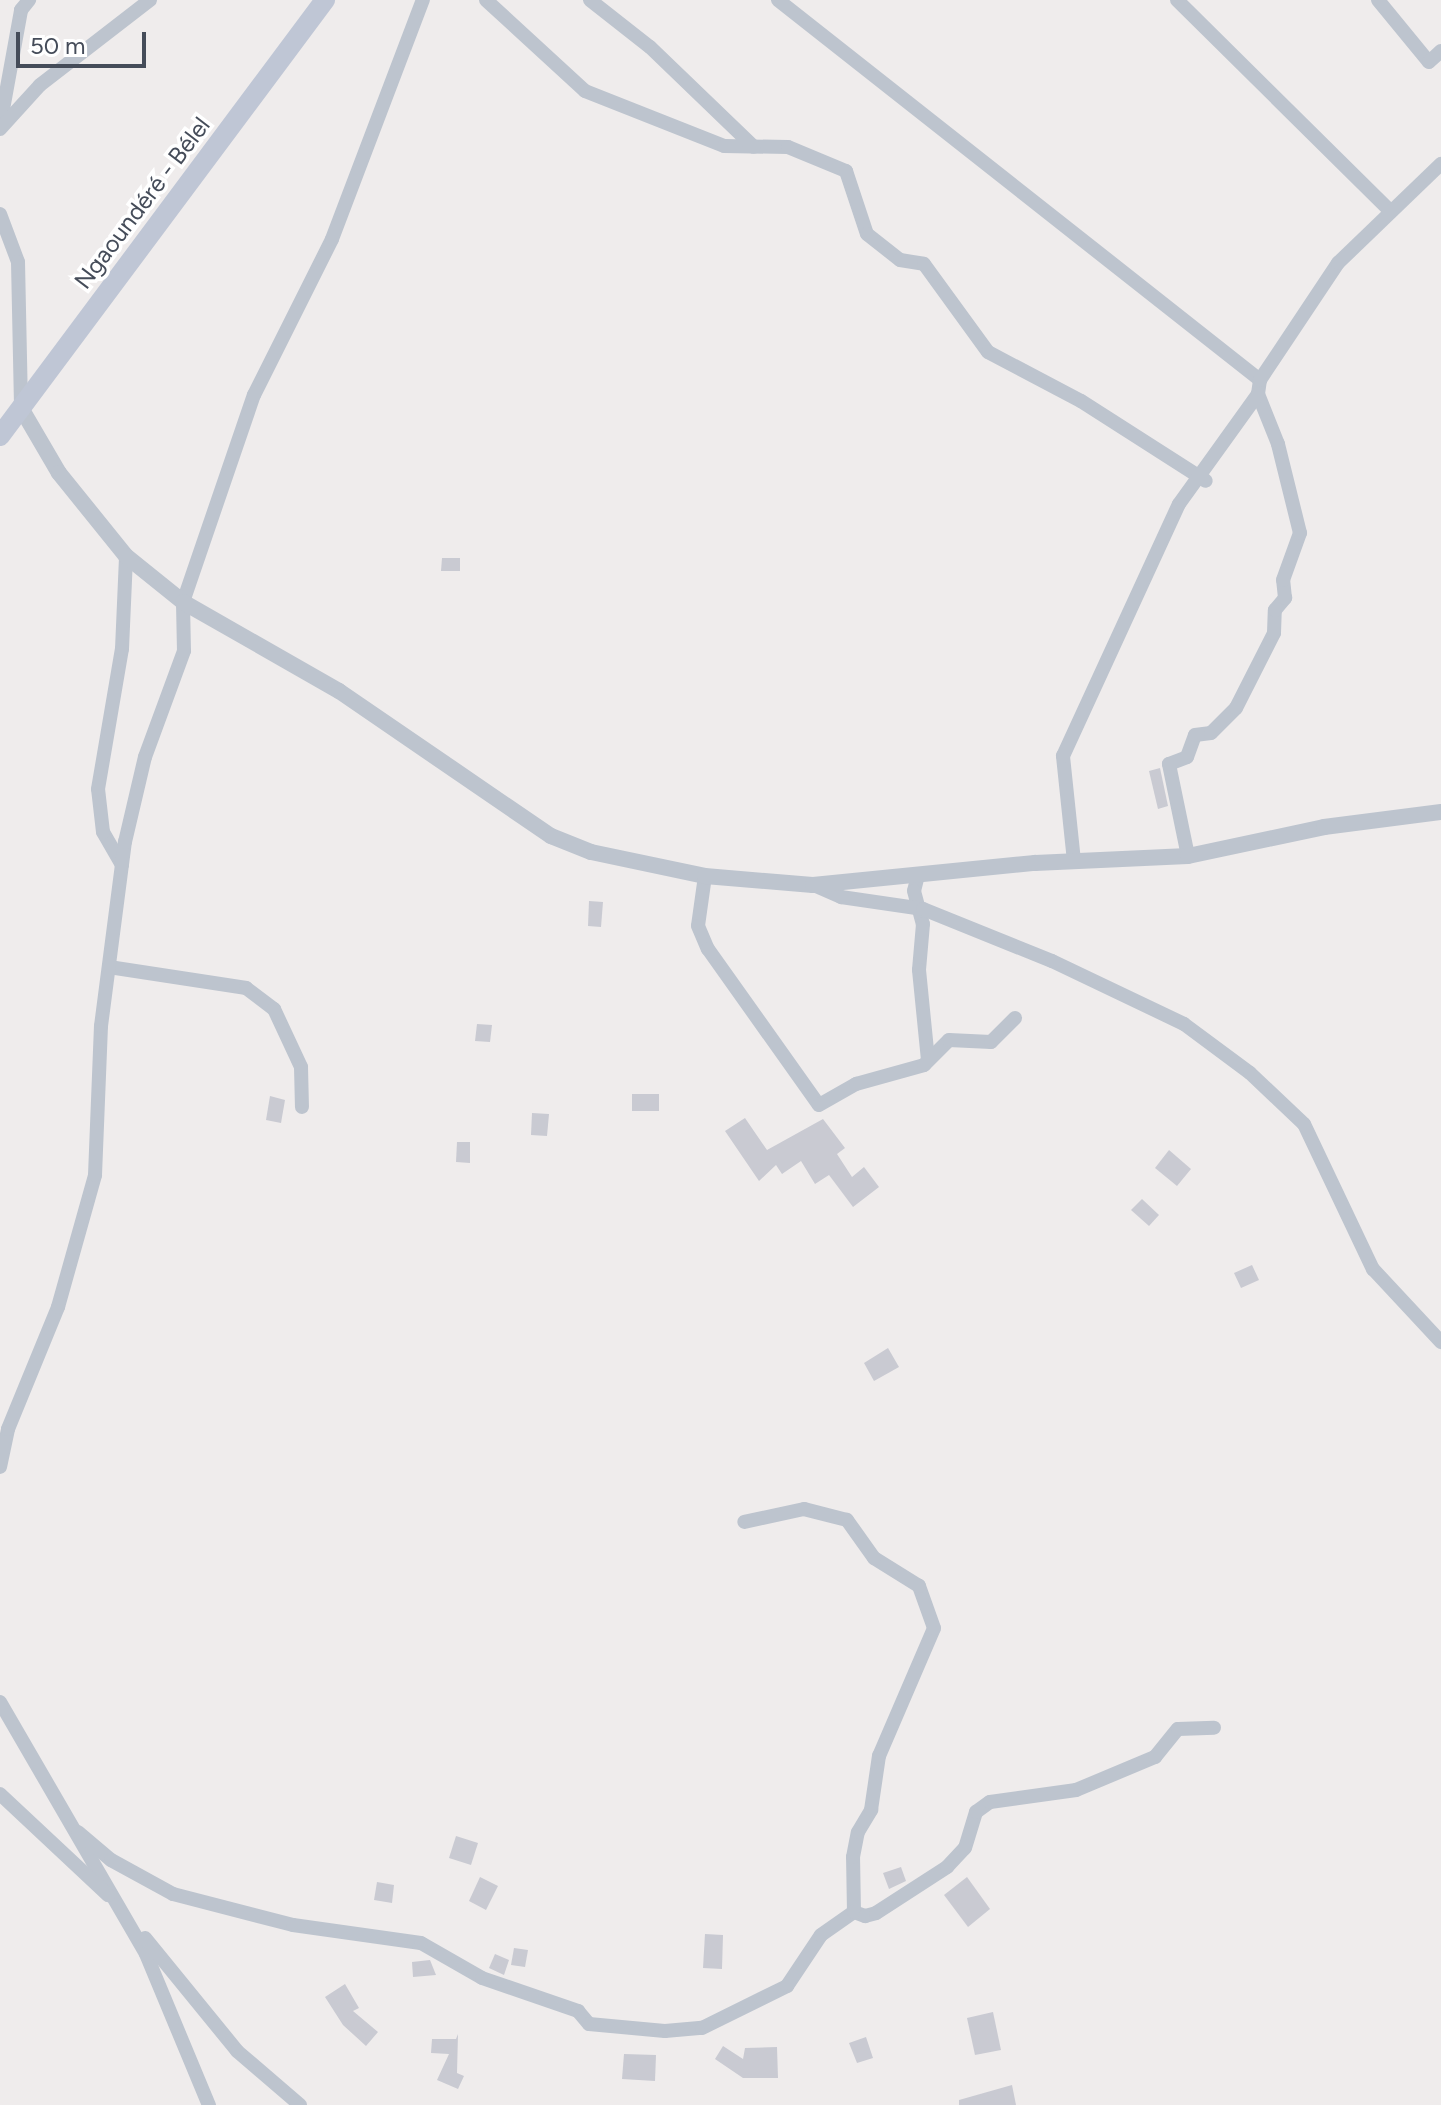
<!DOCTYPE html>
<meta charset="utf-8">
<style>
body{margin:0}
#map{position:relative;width:1441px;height:2105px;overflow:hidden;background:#efecec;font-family:Figtree,sans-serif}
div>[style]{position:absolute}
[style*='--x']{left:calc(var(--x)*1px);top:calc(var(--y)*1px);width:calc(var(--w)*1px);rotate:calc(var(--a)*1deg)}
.building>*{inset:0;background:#c9cad2}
.minor>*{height:14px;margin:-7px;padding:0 7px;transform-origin:7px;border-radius:7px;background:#bdc4ce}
.tertiary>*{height:16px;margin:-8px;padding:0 8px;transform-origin:8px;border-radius:8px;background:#bdc4ce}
.secondary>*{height:20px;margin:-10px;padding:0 10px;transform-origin:10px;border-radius:10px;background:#bfc6d5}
span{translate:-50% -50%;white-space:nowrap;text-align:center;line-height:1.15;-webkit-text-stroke:7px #fff;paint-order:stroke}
.street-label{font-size:24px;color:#454c59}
.scale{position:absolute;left:16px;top:32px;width:130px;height:36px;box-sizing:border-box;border:4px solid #454c59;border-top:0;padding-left:10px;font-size:24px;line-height:28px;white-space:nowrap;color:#454c59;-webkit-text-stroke:6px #fff;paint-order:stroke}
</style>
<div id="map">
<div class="building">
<div style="clip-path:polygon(442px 558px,460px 558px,460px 571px,441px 571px)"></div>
<div style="clip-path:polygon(1160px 768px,1168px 806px,1158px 809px,1149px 771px)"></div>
<div style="clip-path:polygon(589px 901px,603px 902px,601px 927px,588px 926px)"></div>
<div style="clip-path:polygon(477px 1024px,492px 1025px,490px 1042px,475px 1041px)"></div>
<div style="clip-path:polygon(632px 1094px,659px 1094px,659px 1111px,632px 1111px)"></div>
<div style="clip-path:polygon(270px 1096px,285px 1100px,281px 1123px,266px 1120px)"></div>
<div style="clip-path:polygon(532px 1113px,549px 1114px,547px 1136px,531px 1135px)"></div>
<div style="clip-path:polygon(745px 1118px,767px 1150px,823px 1119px,845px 1148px,837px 1154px,852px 1177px,864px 1167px,879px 1187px,853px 1207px,829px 1175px,815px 1184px,801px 1161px,782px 1174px,776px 1165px,759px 1181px,725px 1131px)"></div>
<div style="clip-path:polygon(457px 1142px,470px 1142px,470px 1163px,456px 1162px)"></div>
<div style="clip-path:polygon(1169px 1150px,1191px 1169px,1177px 1186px,1155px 1168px)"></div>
<div style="clip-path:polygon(1142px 1199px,1159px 1215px,1149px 1226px,1131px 1210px)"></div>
<div style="clip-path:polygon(1252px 1265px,1259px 1280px,1241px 1288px,1234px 1273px)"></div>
<div style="clip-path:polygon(888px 1348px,899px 1367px,874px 1381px,864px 1363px)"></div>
<div style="clip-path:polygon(456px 1836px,478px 1843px,471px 1865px,449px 1858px)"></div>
<div style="clip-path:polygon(901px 1867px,906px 1881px,889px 1889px,883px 1873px)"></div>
<div style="clip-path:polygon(480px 1877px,498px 1886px,486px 1910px,469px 1901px)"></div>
<div style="clip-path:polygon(967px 1877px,990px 1909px,968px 1927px,944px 1895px)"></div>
<div style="clip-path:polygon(377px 1882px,394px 1885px,392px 1903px,374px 1900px)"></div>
<div style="clip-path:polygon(705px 1934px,723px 1935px,722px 1969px,703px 1968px)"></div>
<div style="clip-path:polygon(514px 1948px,528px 1950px,525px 1967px,511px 1965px)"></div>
<div style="clip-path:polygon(495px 1954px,509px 1960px,504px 1975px,489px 1968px)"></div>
<div style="clip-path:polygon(430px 1960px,436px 1975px,413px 1977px,412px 1962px)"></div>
<div style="clip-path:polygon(345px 1984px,359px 2008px,353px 2011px,378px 2032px,366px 2046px,343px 2025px,325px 1997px)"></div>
<div style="clip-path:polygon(993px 2012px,1001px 2050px,975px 2055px,967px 2018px)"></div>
<div style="clip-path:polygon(458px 2034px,457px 2073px,464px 2076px,458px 2089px,437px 2080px,449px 2054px,431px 2053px,432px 2039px,456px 2039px)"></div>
<div style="clip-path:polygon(866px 2037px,873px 2058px,857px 2063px,849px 2043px)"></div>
<div style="clip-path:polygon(723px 2046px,743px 2059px,745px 2048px,777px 2047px,778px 2078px,743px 2078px,715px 2059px)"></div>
<div style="clip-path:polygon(624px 2054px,656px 2055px,655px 2081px,622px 2079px)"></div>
<div style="clip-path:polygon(1012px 2085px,1016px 2105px,959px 2105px,959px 2100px)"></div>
</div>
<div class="minor">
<div style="--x:486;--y:0;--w:134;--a:42.6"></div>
<div style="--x:585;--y:91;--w:149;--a:21.6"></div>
<div style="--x:724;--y:146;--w:64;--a:0.9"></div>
<div style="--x:788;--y:147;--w:63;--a:22.5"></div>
<div style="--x:846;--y:171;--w:66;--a:71.6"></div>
<div style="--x:867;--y:234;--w:42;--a:38.2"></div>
<div style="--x:900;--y:260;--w:24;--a:9"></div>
<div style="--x:924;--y:264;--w:109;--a:54"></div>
<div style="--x:988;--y:352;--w:105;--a:27.8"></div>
<div style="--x:1081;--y:401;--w:148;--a:32.6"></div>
<div style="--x:590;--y:0;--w:76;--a:38.1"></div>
<div style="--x:650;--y:47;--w:144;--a:43.9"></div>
<div style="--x:778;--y:0;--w:614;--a:38.25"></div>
<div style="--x:1177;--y:0;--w:300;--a:44.7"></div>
<div style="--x:1378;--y:0;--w:80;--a:50.6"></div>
<div style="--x:1429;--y:62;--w:16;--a:-43"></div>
<div style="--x:0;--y:126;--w:118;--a:-79.7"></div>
<div style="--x:21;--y:10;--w:13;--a:-51"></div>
<div style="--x:0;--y:129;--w:59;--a:-47.7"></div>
<div style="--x:40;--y:85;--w:139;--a:-37.7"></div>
<div style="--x:0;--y:214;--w:51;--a:69.4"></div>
<div style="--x:18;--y:262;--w:146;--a:88.8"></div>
<div style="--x:1188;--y:856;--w:94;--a:-101.7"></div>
<div style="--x:1169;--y:764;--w:19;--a:-21"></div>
<div style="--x:1187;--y:757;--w:23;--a:-70"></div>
<div style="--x:1195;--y:735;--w:16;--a:-7"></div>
<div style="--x:1211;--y:733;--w:35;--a:-45"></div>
<div style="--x:1236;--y:708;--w:84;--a:-63.1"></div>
<div style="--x:1274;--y:633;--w:23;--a:-88"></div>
<div style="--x:1275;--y:610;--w:16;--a:-50"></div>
<div style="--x:1285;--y:598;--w:18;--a:-96"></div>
<div style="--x:1283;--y:580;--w:50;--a:-70.1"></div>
<div style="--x:1300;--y:533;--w:92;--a:-103.9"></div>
<div style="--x:1278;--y:444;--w:54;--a:-111.8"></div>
<div style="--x:1258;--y:394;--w:14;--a:-82"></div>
<div style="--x:1260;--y:380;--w:141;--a:-56.3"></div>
<div style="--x:1338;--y:263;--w:143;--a:-43.9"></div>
<div style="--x:1074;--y:861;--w:106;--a:-96"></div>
<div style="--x:1063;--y:756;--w:277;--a:-65.3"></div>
<div style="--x:1179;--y:504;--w:135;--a:-54.3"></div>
<div style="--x:122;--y:865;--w:38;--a:-120"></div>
<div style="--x:103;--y:832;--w:43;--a:-96.6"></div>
<div style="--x:98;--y:789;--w:142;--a:-80.3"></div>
<div style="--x:122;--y:649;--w:93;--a:-87.5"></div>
<div style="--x:918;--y:875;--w:16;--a:104"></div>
<div style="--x:914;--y:891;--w:34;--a:75"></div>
<div style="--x:923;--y:924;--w:46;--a:95"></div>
<div style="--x:919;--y:970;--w:90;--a:84.3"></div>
<div style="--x:705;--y:876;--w:50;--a:98"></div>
<div style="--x:698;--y:926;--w:25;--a:67"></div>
<div style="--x:708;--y:949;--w:191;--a:54.6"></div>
<div style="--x:819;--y:1105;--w:43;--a:-29.6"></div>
<div style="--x:856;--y:1084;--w:71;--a:-15.6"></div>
<div style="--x:924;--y:1065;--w:35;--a:-45"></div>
<div style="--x:949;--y:1040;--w:42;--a:2.7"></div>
<div style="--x:991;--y:1042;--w:34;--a:-45"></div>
<div style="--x:814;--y:885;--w:30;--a:24"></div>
<div style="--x:841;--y:897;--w:83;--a:8.3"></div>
<div style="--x:923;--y:909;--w:139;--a:22"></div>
<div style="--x:1052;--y:961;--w:146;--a:25.5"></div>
<div style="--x:1184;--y:1024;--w:82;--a:36.6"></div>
<div style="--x:1250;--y:1073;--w:74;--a:43.4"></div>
<div style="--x:1304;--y:1124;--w:161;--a:64.6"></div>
<div style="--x:1373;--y:1269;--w:100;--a:47"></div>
<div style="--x:109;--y:967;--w:139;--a:8.7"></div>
<div style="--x:246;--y:988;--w:35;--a:37"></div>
<div style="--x:274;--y:1009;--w:64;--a:65"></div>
<div style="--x:301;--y:1067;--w:40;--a:88.6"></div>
<div style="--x:0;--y:1467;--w:39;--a:-78"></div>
<div style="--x:8;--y:1429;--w:132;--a:-67.7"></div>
<div style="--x:58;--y:1307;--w:137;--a:-74.3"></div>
<div style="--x:95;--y:1175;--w:149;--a:-87.7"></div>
<div style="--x:101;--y:1026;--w:186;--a:-82.6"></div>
<div style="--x:125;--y:842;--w:87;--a:-76.8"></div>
<div style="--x:145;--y:757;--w:113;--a:-69.8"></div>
<div style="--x:184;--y:651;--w:49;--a:-91.2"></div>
<div style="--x:183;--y:602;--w:219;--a:-71.1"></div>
<div style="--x:254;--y:395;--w:174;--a:-63.4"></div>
<div style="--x:332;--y:239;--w:256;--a:-69.2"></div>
<div style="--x:0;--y:1702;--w:291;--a:59.9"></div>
<div style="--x:146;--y:1954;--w:164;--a:67.4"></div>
<div style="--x:0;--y:1794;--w:148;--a:43.1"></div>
<div style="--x:78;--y:1832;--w:43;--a:40.3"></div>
<div style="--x:111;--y:1860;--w:71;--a:28.7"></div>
<div style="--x:173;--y:1894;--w:124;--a:14.5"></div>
<div style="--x:293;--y:1925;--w:129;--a:8"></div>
<div style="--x:421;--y:1943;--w:70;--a:29.8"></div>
<div style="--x:482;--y:1978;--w:102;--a:19"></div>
<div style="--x:578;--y:2011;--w:17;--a:50"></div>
<div style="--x:589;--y:2024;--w:76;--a:5.3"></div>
<div style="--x:665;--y:2031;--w:37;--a:-5"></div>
<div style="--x:702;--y:2028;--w:95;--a:-26.3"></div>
<div style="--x:787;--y:1986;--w:61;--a:-56.3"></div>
<div style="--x:821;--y:1935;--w:40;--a:-34.9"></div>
<div style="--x:854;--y:1912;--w:55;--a:-91"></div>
<div style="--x:853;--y:1857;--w:25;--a:-79"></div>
<div style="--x:858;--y:1832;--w:26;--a:-59"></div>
<div style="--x:871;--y:1810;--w:55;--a:-81.6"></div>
<div style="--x:879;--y:1756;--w:139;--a:-66.7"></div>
<div style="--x:934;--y:1628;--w:45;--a:-109.7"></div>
<div style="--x:919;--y:1586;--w:53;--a:-148.1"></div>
<div style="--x:874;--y:1558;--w:47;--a:-125.4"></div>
<div style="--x:847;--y:1520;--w:44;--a:-165.7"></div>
<div style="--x:804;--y:1509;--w:61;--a:167.8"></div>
<div style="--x:854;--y:1912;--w:12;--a:20"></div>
<div style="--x:865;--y:1916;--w:11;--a:-15"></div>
<div style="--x:876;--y:1913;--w:85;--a:-32.9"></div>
<div style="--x:947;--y:1867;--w:26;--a:-47"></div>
<div style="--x:965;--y:1848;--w:38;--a:-73"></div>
<div style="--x:976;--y:1812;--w:17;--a:-36"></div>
<div style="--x:990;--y:1802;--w:87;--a:-7.9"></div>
<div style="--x:1076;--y:1790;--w:86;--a:-22.7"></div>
<div style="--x:1155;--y:1757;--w:36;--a:-51"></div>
<div style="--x:1178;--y:1729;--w:36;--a:-2"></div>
<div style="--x:145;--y:1938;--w:146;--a:50.8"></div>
<div style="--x:237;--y:2051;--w:83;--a:40.6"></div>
</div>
<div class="tertiary">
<div style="--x:21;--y:408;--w:75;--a:59.7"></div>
<div style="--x:59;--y:473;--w:107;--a:51.1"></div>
<div style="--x:126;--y:556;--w:73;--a:38.9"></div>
<div style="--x:183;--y:602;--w:180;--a:29.7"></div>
<div style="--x:339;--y:691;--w:257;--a:34.4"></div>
<div style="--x:551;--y:836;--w:43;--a:21.8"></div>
<div style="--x:591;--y:852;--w:116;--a:11.9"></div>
<div style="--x:705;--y:876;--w:108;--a:4.8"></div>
<div style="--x:813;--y:885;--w:223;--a:-5.7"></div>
<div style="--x:1035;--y:863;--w:153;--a:-2.6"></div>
<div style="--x:1188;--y:856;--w:139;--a:-12"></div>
<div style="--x:1324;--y:827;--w:118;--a:-7.3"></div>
</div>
<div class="secondary">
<div style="--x:0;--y:436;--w:544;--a:-53.3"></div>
</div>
<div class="street-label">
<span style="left:142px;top:203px;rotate:-53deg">Ngaoundéré - Bélel</span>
</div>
<div class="scale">50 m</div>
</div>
